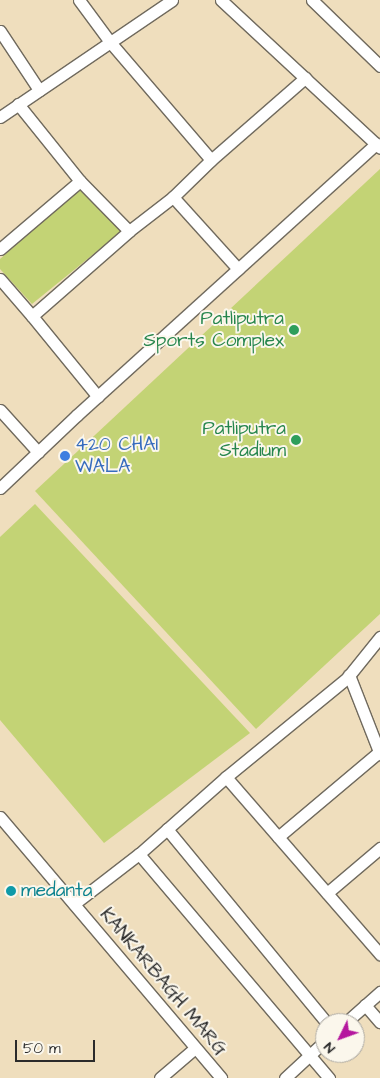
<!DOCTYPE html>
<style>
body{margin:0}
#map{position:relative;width:380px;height:1078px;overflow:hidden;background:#efdebd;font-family:"Architects Daughter",sans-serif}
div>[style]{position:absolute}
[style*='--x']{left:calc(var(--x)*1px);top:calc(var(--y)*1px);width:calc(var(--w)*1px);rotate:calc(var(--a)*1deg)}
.green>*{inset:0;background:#c3d375}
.roads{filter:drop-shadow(1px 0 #706a5e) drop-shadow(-1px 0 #706a5e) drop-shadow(0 1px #706a5e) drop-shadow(0 -1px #706a5e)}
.minor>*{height:11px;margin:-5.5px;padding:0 5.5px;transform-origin:5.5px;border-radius:5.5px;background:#fff}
.dots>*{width:14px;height:14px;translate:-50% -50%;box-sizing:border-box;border:2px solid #fbf7ec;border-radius:50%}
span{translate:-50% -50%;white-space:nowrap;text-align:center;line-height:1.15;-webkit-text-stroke:4px #fbf7ec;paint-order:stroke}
.leisure-label{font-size:19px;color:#27864d}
.right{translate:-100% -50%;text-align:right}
.shop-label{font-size:19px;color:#366cbe}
.left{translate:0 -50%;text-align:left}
.culture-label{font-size:19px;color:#0d838f}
.street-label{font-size:19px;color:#2b2b2b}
.north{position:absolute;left:315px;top:1013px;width:50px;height:50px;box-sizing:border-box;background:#fbf7ec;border:1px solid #a8a59f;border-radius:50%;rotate:228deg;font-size:14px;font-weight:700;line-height:20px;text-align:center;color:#2b2b2b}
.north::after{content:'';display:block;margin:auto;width:18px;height:22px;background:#b5179e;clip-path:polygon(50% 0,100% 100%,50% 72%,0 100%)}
.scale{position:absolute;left:15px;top:1040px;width:80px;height:22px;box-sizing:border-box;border:2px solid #2b2b2b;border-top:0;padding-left:6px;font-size:15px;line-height:18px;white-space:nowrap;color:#2b2b2b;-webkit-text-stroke:4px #fbf7ec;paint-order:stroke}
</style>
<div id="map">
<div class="green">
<div style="clip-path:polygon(380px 169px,380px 614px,256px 729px,35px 491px)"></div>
<div style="clip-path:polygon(81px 187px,122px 231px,32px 304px,0 269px,0 259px)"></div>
<div style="clip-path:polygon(35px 504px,250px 733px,104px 843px,0 720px,0 537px)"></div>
</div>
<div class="roads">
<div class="minor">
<div style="--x:79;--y:0;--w:52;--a:53.6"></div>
<div style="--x:110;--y:42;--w:155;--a:49.4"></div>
<div style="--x:221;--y:0;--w:217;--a:42.9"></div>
<div style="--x:312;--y:0;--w:95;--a:44.1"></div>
<div style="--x:0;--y:31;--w:71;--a:56.5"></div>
<div style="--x:18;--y:104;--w:99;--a:51.2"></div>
<div style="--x:0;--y:117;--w:208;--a:-34.2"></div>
<div style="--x:173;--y:197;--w:97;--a:47.9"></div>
<div style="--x:0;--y:249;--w:105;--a:-40.4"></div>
<div style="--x:80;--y:181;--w:70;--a:45.6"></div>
<div style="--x:0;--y:279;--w:49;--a:49.1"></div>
<div style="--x:32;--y:316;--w:129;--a:-41.2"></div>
<div style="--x:129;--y:231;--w:56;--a:-37.7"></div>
<div style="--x:173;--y:197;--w:53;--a:-44.2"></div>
<div style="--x:211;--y:160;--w:125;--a:-41.1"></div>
<div style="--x:32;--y:316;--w:104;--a:50.8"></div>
<div style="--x:0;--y:410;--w:57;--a:47.9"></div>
<div style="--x:0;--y:488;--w:106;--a:-43.5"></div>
<div style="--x:77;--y:415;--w:404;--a:-42.2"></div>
<div style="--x:349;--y:675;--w:85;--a:68.6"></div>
<div style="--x:226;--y:777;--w:235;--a:49"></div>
<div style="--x:0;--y:817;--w:342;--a:49.7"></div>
<div style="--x:167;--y:829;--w:251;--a:50.5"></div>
<div style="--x:278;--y:837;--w:132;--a:-40.1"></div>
<div style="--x:139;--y:854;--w:294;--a:49.7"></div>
<div style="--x:327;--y:893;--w:70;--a:-40.3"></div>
<div style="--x:74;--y:904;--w:82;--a:-37.6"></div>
<div style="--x:139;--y:854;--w:116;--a:-41.5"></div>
<div style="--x:226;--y:777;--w:156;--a:-39.3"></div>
<div style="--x:347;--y:678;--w:53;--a:-51.2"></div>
<div style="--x:365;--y:1005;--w:23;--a:49"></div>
<div style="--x:345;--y:1023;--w:47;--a:-41.5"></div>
<div style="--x:160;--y:1078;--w:46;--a:-40.6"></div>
<div style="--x:285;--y:1078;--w:54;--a:-42.8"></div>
</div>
</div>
<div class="dots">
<div style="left:294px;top:330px;background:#2e9e5b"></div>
<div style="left:296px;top:440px;background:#2e9e5b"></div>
<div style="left:65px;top:456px;background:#3f7fe0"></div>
<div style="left:11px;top:891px;background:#0f9aa8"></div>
</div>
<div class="leisure-label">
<span class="right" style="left:284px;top:330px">Patliputra<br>Sports Complex</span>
<span class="right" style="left:286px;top:440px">Patliputra<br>Stadium</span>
</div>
<div class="shop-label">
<span class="left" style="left:75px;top:456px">420 CHAI<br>WALA</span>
</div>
<div class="culture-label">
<span class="left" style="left:21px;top:891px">medanta</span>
</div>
<div class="street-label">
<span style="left:163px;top:982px;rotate:50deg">KANKARBAGH MARG</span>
</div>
<div class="north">N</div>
<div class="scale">50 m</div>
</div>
